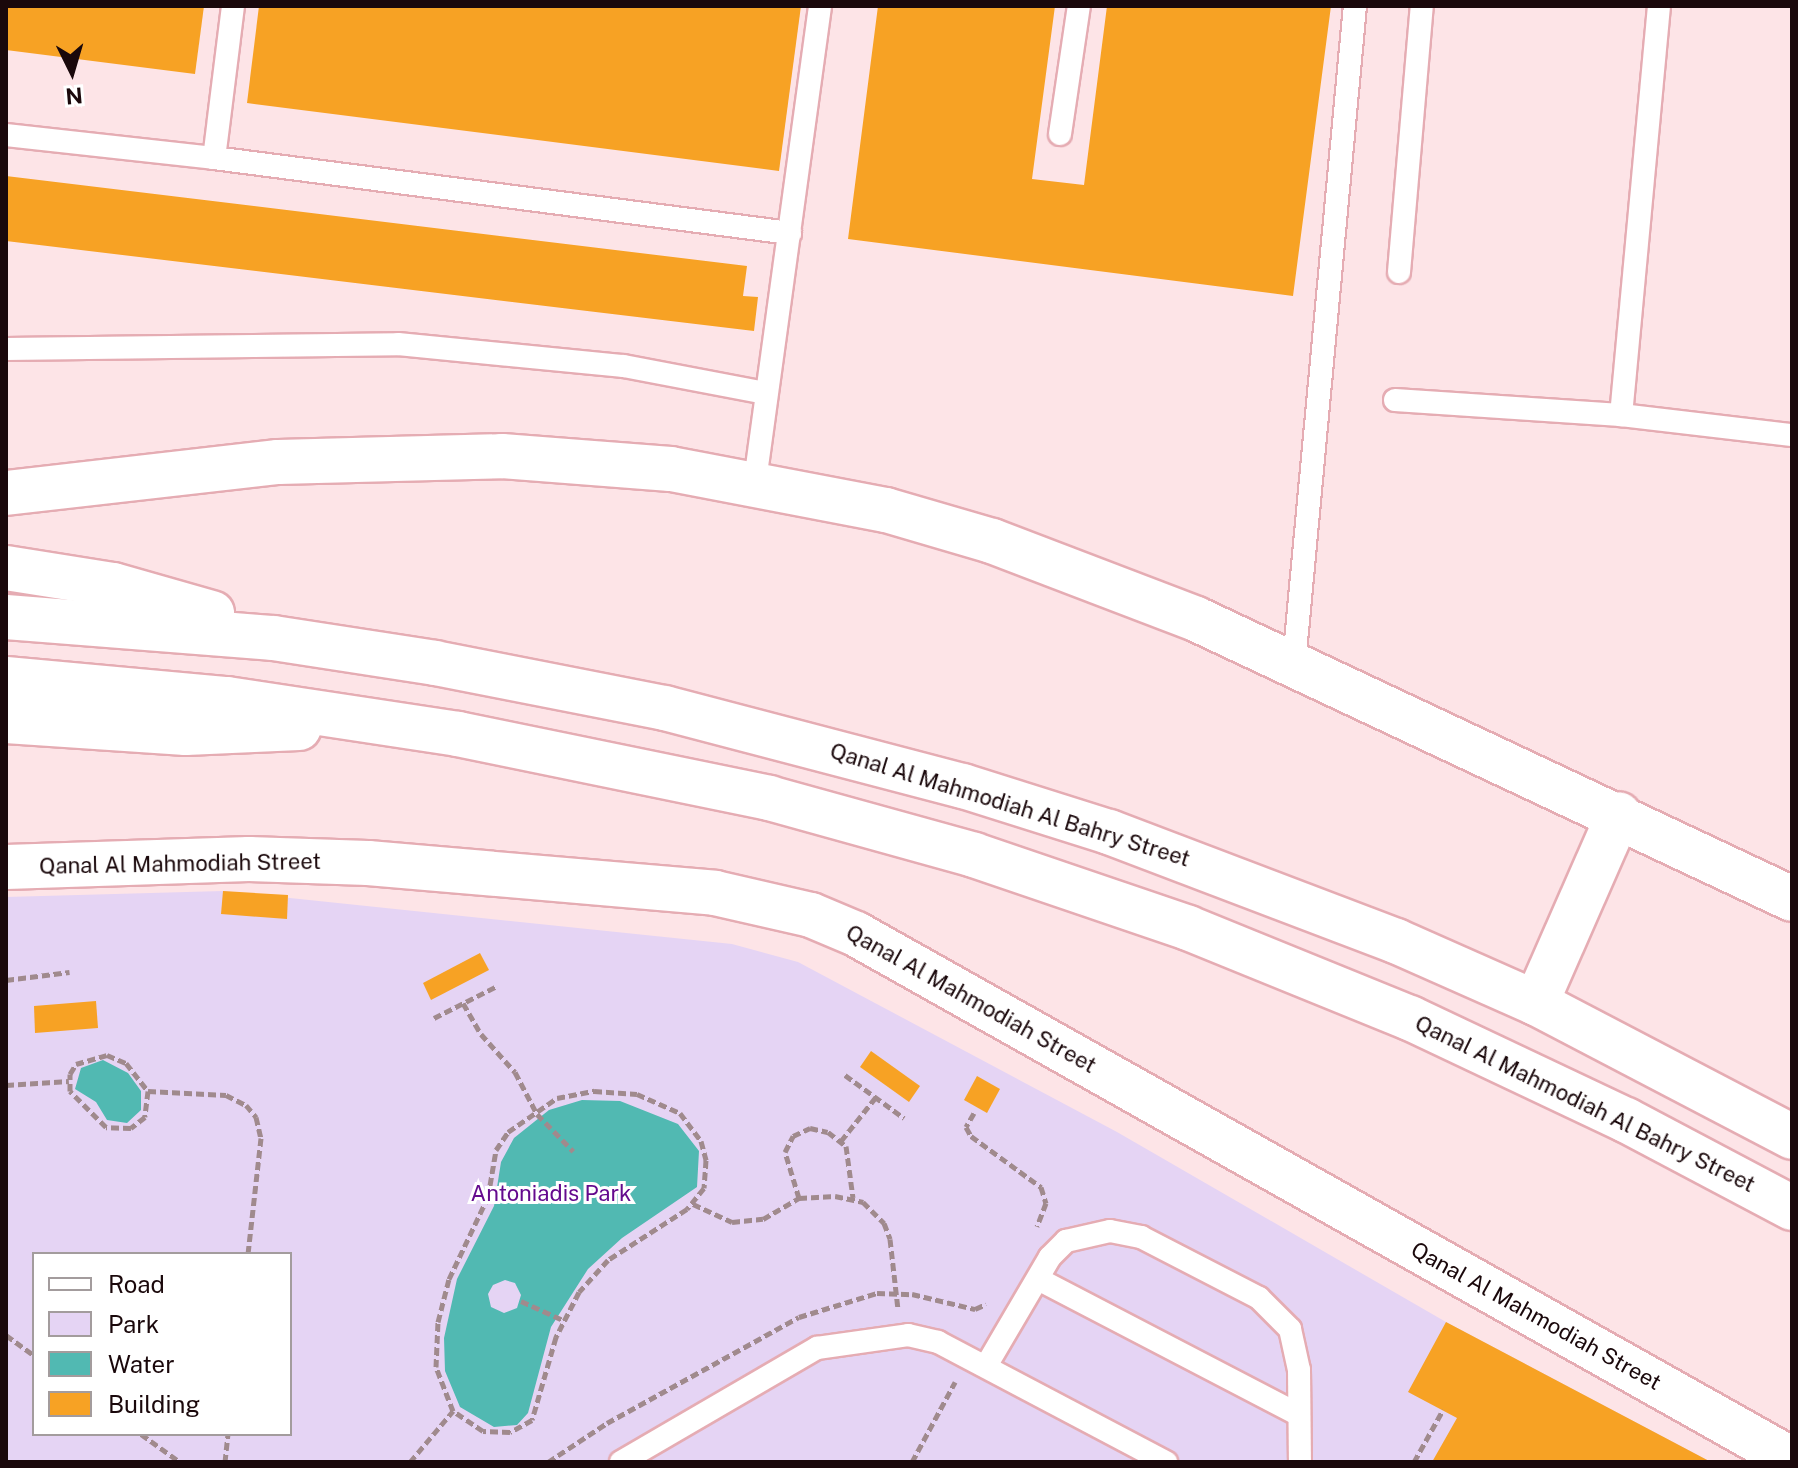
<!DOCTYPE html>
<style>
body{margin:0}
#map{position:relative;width:1798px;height:1468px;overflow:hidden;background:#fde4e7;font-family:"Public Sans",sans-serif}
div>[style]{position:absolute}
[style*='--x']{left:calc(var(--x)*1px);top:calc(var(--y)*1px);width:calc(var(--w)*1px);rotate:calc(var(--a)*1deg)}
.green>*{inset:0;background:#e5d4f4}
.water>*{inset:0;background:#51b9b2}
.building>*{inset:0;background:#f7a224}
.path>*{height:5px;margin-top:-2.5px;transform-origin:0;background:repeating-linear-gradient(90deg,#a08a8d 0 8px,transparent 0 12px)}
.roads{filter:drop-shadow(2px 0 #e5acb3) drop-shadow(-2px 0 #e5acb3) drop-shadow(0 2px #e5acb3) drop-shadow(0 -2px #e5acb3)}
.service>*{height:22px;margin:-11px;padding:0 11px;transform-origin:11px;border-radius:11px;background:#fff}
.tertiary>*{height:44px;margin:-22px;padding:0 22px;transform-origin:22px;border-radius:22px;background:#fff}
.secondary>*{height:44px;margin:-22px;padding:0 22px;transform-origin:22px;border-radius:22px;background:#fff}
span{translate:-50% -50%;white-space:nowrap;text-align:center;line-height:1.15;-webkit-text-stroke:6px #fff;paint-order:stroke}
.street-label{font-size:22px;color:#1a080b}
.park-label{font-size:22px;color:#640a8e}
.frame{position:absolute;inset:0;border:8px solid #1a080b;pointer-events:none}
.legend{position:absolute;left:32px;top:1252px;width:260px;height:184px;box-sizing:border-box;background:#fff;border:2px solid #a39c9d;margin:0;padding:10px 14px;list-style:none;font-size:24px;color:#1a080b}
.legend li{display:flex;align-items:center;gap:16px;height:40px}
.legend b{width:40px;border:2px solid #a39c9d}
.north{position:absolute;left:32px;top:32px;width:80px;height:80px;-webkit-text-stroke:6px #fff;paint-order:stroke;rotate:175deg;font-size:22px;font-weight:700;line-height:32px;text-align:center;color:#1a080b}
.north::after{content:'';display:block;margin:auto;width:28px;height:36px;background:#1a080b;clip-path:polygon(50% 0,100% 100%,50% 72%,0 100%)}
</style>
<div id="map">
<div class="green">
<div style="clip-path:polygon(evenodd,223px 891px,732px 944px,798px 962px,1117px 1132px,1446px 1322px,1711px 1462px,6px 1462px,6px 897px,223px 891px,34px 1254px,290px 1254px,290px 1434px,34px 1434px,34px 1254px)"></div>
</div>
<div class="water">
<div style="clip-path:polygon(103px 1060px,128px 1073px,141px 1091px,141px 1110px,127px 1123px,107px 1120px,96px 1102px,75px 1089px,81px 1068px)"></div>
<div style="clip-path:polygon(evenodd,582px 1100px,620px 1101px,678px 1124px,699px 1151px,697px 1187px,622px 1238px,588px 1269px,551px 1327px,528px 1413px,517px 1425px,494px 1427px,460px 1407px,445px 1371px,444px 1338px,457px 1279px,494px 1206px,501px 1162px,514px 1138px,549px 1110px,582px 1100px,505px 1280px,515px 1283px,521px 1295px,517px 1308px,504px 1313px,491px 1307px,488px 1294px,493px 1285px,505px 1280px)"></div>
</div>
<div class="building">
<div style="clip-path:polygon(6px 6px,204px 6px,195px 74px,6px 50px)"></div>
<div style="clip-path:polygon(259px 6px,801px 6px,779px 171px,247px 103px)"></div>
<div style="clip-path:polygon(878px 6px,1055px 6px,1032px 179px,1084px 185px,1107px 6px,1331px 6px,1293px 296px,848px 239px)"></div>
<div style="clip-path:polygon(6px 176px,747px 266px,743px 296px,758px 297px,754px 331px,6px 241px)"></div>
<div style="clip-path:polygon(223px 891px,288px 895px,287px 919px,221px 914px)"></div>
<div style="clip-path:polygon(480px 953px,489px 970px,431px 1000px,423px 983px)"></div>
<div style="clip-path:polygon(96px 1001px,98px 1028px,35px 1033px,34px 1006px)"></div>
<div style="clip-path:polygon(871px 1051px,920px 1086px,909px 1102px,860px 1067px)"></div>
<div style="clip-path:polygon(977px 1076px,1000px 1089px,987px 1113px,964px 1100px)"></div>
<div style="clip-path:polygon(1446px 1322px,1711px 1462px,1432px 1462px,1457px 1418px,1408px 1392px)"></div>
</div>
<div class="path">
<div style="--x:6;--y:980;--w:64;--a:-7.2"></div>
<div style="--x:463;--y:1003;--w:36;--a:60"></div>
<div style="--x:481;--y:1034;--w:51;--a:48.2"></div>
<div style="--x:515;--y:1072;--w:47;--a:62.4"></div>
<div style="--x:537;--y:1114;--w:52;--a:45.8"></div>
<div style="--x:434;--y:1018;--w:71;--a:-26.9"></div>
<div style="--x:107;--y:1055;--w:21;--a:23"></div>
<div style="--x:126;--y:1063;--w:36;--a:52"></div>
<div style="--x:148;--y:1091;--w:26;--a:97"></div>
<div style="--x:145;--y:1117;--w:18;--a:142"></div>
<div style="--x:131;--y:1128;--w:25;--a:-178"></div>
<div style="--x:106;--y:1127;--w:51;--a:-135"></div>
<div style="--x:70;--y:1091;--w:17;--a:-90"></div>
<div style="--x:70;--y:1074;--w:12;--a:-59"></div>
<div style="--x:76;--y:1064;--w:32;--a:-16"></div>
<div style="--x:845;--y:1075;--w:73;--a:36.1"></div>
<div style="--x:6;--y:1085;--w:63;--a:-3.6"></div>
<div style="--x:148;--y:1091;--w:78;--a:2.9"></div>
<div style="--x:226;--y:1095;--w:22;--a:27"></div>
<div style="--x:246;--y:1105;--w:16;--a:50"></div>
<div style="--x:256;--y:1117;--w:22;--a:77"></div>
<div style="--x:261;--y:1138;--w:117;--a:96.4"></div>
<div style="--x:594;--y:1091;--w:43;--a:4"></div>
<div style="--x:637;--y:1094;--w:47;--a:23.8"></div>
<div style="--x:680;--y:1113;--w:35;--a:53"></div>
<div style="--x:701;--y:1141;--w:20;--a:75"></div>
<div style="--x:706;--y:1160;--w:28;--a:94"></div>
<div style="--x:704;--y:1188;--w:27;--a:129"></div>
<div style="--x:687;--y:1209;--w:94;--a:147.2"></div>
<div style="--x:608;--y:1260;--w:43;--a:132.2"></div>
<div style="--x:579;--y:1292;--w:51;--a:117.1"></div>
<div style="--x:556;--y:1337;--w:86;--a:106.1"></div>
<div style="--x:532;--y:1420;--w:25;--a:151"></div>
<div style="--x:510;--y:1432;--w:27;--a:-178"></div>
<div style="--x:483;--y:1431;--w:36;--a:-146"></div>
<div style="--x:453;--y:1411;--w:47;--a:-111.1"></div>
<div style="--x:436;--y:1367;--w:45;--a:-87.5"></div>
<div style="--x:438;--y:1322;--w:44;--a:-75.7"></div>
<div style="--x:449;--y:1279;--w:91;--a:-64.6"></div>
<div style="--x:488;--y:1197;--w:48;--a:-80.3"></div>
<div style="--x:496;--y:1150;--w:22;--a:-56"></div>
<div style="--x:508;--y:1132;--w:60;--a:-34.8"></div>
<div style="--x:557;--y:1098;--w:38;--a:-11"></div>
<div style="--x:974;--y:1113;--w:16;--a:120"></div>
<div style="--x:966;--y:1127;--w:10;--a:61"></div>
<div style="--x:971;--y:1136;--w:87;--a:36.1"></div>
<div style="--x:1041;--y:1187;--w:17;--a:73"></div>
<div style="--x:1046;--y:1203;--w:25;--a:111"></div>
<div style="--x:841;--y:1141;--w:56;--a:-51.5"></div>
<div style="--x:799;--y:1198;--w:48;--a:-106.9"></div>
<div style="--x:785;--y:1152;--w:18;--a:-63"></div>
<div style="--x:793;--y:1136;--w:19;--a:-25"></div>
<div style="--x:810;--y:1128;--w:18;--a:13"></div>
<div style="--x:828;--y:1132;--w:23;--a:38"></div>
<div style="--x:846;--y:1146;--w:52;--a:82.3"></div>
<div style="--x:693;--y:1204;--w:43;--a:24.8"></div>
<div style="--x:732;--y:1222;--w:31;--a:-6"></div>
<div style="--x:763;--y:1219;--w:42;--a:-30.3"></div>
<div style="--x:799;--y:1198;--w:36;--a:-3"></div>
<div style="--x:835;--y:1196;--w:29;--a:12"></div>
<div style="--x:863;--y:1202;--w:30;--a:45"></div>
<div style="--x:884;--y:1223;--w:17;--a:69"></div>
<div style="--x:890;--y:1239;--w:70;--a:83.5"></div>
<div style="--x:521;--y:1301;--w:46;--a:24.3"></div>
<div style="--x:6;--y:1335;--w:34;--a:36"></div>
<div style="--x:141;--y:1434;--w:48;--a:35.7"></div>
<div style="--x:225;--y:1462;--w:28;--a:-84"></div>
<div style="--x:410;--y:1462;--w:67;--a:-49.9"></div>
<div style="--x:548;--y:1462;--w:71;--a:-33.5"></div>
<div style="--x:607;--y:1423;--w:219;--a:-28.9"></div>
<div style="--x:799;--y:1317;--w:82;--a:-17.1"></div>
<div style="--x:877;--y:1293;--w:35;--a:2"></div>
<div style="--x:912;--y:1294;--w:65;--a:13.4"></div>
<div style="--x:975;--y:1309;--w:12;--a:-24"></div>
<div style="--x:912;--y:1462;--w:91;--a:-61.7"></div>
<div style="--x:1414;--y:1462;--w:60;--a:-60.9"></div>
</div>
<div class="roads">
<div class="service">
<div style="--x:233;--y:6;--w:153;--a:97.1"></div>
<div style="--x:214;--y:158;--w:581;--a:7.42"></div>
<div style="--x:1659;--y:6;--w:411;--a:95.3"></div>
<div style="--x:1621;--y:415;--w:172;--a:6.7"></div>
<div style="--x:1060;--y:134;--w:129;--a:-81.6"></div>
<div style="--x:6;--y:135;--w:209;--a:6.3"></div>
<div style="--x:1399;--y:272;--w:267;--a:-85.1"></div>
<div style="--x:6;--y:349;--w:392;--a:-0.7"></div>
<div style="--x:398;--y:344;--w:227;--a:5.6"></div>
<div style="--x:624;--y:366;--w:145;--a:10.8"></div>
<div style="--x:1395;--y:400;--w:226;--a:3.8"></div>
<div style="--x:755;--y:481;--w:479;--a:-82.2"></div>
<div style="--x:1294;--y:663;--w:660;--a:-84.7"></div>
<div style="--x:1038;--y:1279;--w:294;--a:27.5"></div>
<div style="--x:986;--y:1366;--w:126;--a:-59.6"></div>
<div style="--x:1050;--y:1257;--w:23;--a:-45"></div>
<div style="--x:1066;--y:1241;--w:45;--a:-12.8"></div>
<div style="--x:1110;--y:1231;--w:32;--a:11"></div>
<div style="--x:1141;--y:1237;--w:133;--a:27.3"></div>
<div style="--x:1259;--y:1298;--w:44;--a:45"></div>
<div style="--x:1290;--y:1329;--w:42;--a:77.6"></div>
<div style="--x:1299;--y:1370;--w:92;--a:89.4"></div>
<div style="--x:621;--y:1462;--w:227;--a:-30.2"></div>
<div style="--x:817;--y:1348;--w:92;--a:-8.1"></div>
<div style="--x:908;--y:1335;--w:31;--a:13"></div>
<div style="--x:938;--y:1342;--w:258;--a:27.8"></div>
</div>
<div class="tertiary">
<div style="--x:6;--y:493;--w:274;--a:-6.5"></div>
<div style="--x:278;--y:462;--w:224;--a:-1.5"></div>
<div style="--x:502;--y:456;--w:169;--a:4.4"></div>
<div style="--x:671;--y:469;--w:219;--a:10.8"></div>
<div style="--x:886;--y:510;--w:110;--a:16.3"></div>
<div style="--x:992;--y:541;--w:218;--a:20.9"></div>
<div style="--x:1196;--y:619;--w:658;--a:25.16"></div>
<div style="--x:6;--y:867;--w:243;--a:-1.9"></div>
<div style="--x:249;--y:859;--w:119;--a:1.9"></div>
<div style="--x:368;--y:863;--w:348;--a:4.9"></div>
<div style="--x:715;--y:893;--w:98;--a:12.9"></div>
<div style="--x:811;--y:915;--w:49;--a:22.9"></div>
<div style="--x:856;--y:934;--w:1074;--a:29.33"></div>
</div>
<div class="secondary">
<div style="--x:6;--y:568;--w:108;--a:9"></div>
<div style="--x:113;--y:585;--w:103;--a:15.8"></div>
<div style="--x:6;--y:617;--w:269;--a:4.5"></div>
<div style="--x:274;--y:638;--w:163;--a:8.8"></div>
<div style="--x:435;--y:663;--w:234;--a:11.1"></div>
<div style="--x:665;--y:708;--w:308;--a:14.7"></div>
<div style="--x:963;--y:786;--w:153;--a:17.5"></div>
<div style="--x:1109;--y:832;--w:307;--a:20.8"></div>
<div style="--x:1396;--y:941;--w:153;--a:23.9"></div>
<div style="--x:1536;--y:1003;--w:289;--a:27.6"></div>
<div style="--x:6;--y:679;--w:222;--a:5.2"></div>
<div style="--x:227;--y:699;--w:234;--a:8.6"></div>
<div style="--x:458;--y:734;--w:318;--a:11.6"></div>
<div style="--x:769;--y:798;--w:213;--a:15.5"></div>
<div style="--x:974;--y:855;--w:226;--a:18.8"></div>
<div style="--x:1188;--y:928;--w:240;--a:22.1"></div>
<div style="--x:1410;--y:1018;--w:239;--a:25.3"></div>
<div style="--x:1626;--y:1120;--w:188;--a:27.9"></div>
<div style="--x:6;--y:721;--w:180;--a:3.8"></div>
<div style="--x:186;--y:733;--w:113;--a:-2.5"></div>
<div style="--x:1536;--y:1003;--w:206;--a:-66.3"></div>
</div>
</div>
<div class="street-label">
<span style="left:1010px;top:805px;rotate:17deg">Qanal Al Mahmodiah Al Bahry Street</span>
<span style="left:180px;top:864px;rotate:-1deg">Qanal Al Mahmodiah Street</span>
<span style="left:971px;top:999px;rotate:29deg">Qanal Al Mahmodiah Street</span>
<span style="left:1585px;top:1104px;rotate:26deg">Qanal Al Mahmodiah Al Bahry Street</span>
<span style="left:1536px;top:1316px;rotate:29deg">Qanal Al Mahmodiah Street</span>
</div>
<div class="park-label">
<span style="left:551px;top:1194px">Antoniadis Park</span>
</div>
<div class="frame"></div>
<ul class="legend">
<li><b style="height:10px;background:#fff"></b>Road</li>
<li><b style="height:22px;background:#e5d4f4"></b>Park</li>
<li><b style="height:22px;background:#51b9b2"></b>Water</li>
<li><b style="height:22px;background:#f7a224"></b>Building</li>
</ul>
<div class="north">N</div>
</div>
